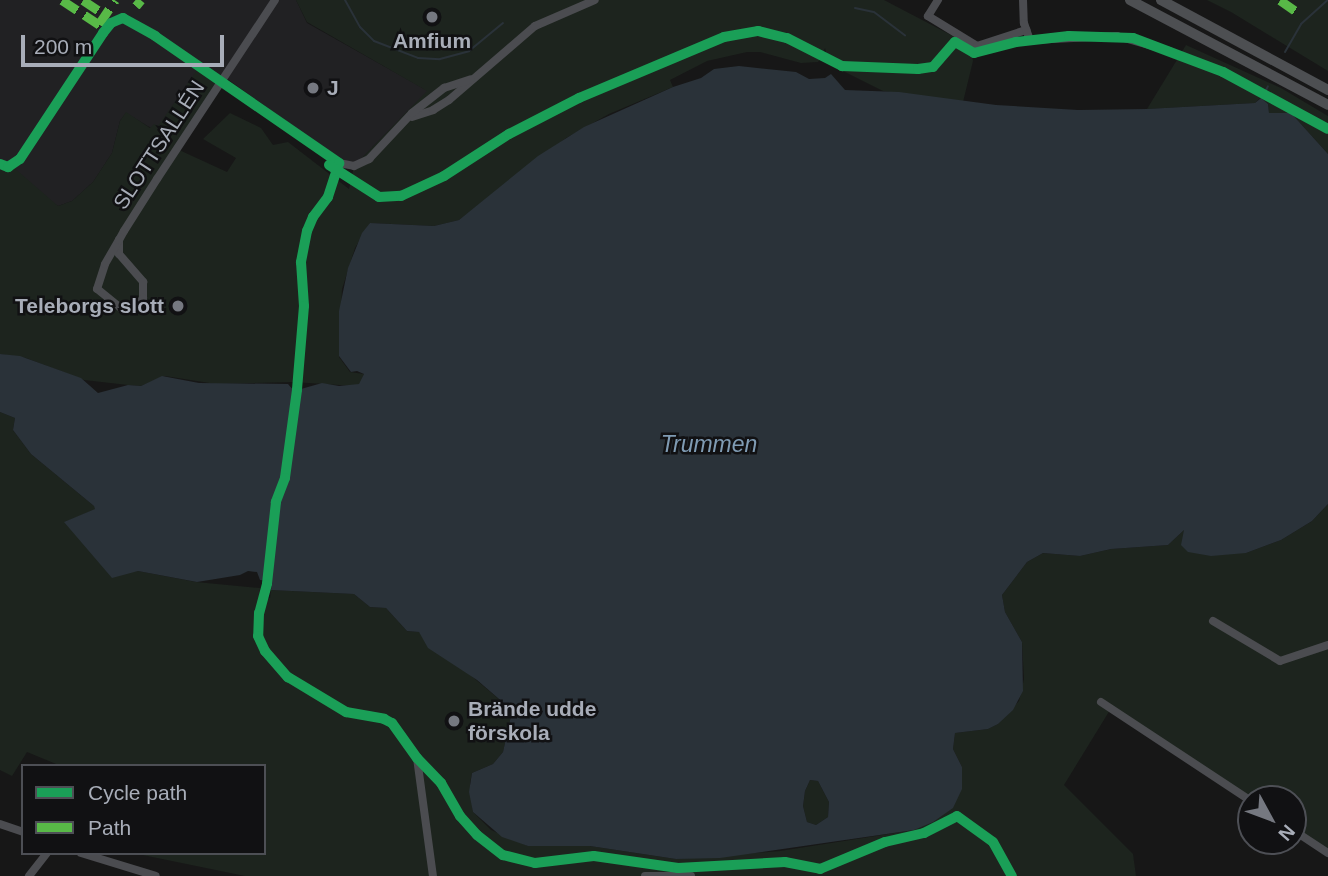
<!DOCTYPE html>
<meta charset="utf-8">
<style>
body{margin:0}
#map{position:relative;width:1328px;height:876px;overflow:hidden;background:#171717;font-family:Arial,sans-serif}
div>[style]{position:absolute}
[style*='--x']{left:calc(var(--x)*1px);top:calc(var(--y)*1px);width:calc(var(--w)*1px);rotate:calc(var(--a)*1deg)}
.built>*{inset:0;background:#212123}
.green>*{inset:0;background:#1d241e}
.water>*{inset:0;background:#2a3239}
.stream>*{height:2px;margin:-1px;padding:0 1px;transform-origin:1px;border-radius:1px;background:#2a3239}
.minor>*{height:8px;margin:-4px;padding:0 4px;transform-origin:4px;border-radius:4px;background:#4b4c50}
.major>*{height:10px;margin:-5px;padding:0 5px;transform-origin:5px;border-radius:5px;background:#4d4f52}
.quiet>*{height:9px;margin-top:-4.5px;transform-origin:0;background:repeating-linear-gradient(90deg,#58b947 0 18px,transparent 0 27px)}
.cycleway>*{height:10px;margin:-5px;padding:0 5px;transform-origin:5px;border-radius:5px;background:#1a9f57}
.dots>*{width:19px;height:19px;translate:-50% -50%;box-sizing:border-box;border:4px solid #111113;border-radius:50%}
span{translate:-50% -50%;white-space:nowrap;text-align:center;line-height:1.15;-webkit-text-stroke:5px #111113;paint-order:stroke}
.poi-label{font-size:21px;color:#a8adb8;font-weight:700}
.left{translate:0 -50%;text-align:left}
.right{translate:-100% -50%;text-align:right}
.street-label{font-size:21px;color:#a8adb8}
.water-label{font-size:23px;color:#7f9bb3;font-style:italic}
.legend{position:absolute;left:21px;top:764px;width:245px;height:91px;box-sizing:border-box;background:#111113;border:2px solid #4d4f55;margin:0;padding:9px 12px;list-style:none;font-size:21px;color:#a8adb8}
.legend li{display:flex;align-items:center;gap:14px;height:35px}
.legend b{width:35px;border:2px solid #4d4f55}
.north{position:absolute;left:1237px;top:785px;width:70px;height:70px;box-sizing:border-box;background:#111113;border:2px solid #4d4f55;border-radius:50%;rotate:131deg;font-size:19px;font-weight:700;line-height:28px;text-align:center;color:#a8adb8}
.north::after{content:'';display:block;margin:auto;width:24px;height:32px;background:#757880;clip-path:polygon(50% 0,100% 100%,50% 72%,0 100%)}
.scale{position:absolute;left:21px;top:35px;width:203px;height:32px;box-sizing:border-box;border:4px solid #a8adb8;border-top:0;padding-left:9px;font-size:21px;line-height:24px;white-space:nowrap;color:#a8adb8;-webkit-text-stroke:5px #111113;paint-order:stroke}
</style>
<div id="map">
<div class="built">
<div style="clip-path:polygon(0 0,296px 0,307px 23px,428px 91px,354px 166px,341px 160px,226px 78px,158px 127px,151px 128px,126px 113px,120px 121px,112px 153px,93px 182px,72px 201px,58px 206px,0 169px)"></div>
</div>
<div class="green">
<div style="clip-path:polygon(296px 0,884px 0,970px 45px,973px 61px,963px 102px,883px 91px,829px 64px,825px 48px,822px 55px,792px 38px,768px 31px,822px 57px,818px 62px,801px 63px,760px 52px,747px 52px,707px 61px,670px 80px,673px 87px,609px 114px,566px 138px,459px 220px,434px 226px,370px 223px,355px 248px,342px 289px,339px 357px,350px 372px,364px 374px,361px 383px,355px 386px,293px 382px,216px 384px,165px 376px,141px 386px,128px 385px,84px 380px,26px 358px,0 354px,0 169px,12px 166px,58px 206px,72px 201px,93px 182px,112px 153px,120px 121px,126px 112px,150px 128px,154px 124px,158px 126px,202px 63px,224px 77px,177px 149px,227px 172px,236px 158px,203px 139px,230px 113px,261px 128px,273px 145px,288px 142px,349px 189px,354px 166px,427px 91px,307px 22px)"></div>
<div style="clip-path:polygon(1207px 0,1328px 0,1328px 71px,1231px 12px)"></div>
<div style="clip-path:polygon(1186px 45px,1281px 88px,1328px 116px,1328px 154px,1291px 113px,1269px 113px,1268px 104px,1260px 98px,1255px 103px,1147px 109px)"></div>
<div style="clip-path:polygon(0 412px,15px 418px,13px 430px,31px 454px,94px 506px,96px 509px,65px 522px,122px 573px,138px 571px,196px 582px,260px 588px,259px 601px,270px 598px,271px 590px,354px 594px,370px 607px,386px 608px,407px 631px,419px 632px,506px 705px,511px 710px,511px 716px,503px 752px,493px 764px,472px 773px,470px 783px,473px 812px,491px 830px,528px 846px,590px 846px,676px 859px,780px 851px,914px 830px,962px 767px,953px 749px,955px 733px,988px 729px,998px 724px,1019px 701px,1024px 679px,1022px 642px,1005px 612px,1002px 595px,1027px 562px,1043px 553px,1080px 556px,1111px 549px,1168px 545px,1184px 530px,1186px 531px,1182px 545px,1246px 553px,1281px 540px,1312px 521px,1328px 504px,1328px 853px,1293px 830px,1293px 799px,1251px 799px,1110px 710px,1064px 785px,1133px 854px,1136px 876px,245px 876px,133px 853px,264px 853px,264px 766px,61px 766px,27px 752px,12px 776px,0 770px)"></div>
<div style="clip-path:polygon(810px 780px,818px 781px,829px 802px,828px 817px,816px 825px,807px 822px,803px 806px,805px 791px)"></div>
</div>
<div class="water">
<div style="clip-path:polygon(evenodd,739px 66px,796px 72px,809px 79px,825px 78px,831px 74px,845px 90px,899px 92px,996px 105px,1078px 110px,1147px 109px,1255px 103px,1261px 98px,1268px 104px,1269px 113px,1291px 113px,1328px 154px,1328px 504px,1312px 521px,1281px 540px,1246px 553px,1211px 556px,1188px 552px,1181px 545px,1184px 530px,1168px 545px,1111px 549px,1080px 556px,1043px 553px,1027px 562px,1002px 595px,1005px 612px,1022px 642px,1023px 691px,1013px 710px,998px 724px,988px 729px,955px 733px,953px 749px,962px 767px,962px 789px,953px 808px,933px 822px,914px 830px,720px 858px,676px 859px,590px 846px,528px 846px,502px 837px,473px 812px,469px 792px,472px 773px,493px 764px,503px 752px,511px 716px,511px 710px,506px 705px,477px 680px,428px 648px,419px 632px,407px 631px,386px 608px,370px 607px,354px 594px,271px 590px,272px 581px,260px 580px,257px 572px,248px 571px,240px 575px,197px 582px,138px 571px,112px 578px,64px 522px,95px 509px,94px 506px,31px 454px,13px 430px,15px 418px,0 412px,0 354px,20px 356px,81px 378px,98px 393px,128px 385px,141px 386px,162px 376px,199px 383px,288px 384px,294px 391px,322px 383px,339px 386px,359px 384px,364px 374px,357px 371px,351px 372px,339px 356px,339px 311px,348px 268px,362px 233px,370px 223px,434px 226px,459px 220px,538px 156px,584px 127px,673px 87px,701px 78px,714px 69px,739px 66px,810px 780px,818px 781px,829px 802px,828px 817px,816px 825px,807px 822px,803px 806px,805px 791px,810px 780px)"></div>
</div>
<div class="stream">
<div style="--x:345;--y:0;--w:31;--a:61"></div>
<div style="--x:360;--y:27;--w:20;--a:45"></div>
<div style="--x:374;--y:41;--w:47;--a:21.1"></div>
<div style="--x:418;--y:58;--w:22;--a:3"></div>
<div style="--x:440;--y:59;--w:30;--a:-15"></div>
<div style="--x:469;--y:51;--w:44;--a:-39.5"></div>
<div style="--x:855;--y:8;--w:19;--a:12"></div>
<div style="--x:874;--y:12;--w:39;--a:37"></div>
<div style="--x:1285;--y:52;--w:32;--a:-60"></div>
<div style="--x:1301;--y:24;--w:36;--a:-42"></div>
<div style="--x:1262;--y:98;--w:13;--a:-63"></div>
</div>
<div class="minor">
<div style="--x:938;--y:0;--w:19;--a:122"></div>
<div style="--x:928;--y:16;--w:57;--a:31.5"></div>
<div style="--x:977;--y:46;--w:52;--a:-18.1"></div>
<div style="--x:1023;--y:0;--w:23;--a:88"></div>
<div style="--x:1024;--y:23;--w:18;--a:71"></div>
<div style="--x:1030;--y:40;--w:87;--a:-2.6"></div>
<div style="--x:1117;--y:36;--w:55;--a:15.8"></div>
<div style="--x:412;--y:117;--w:22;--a:-18"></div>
<div style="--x:433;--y:110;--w:19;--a:-32"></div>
<div style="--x:449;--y:100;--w:113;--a:-40.7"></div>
<div style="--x:535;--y:26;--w:65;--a:-23.4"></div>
<div style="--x:0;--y:164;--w:9;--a:21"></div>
<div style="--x:8;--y:167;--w:14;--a:-34"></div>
<div style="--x:20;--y:159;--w:151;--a:-56.6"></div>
<div style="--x:103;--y:33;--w:13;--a:-51"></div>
<div style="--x:111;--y:23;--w:13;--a:-23"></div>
<div style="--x:123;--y:18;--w:37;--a:29"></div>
<div style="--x:155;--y:36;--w:224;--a:34.6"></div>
<div style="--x:339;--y:163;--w:15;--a:11"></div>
<div style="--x:354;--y:166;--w:17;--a:-25"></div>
<div style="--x:369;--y:159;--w:63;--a:-46.9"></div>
<div style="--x:412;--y:113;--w:41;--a:-38"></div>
<div style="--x:444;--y:88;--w:28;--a:-18"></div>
<div style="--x:119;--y:240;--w:14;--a:90"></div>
<div style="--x:119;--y:254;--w:37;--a:49"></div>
<div style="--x:143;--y:282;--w:16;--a:90"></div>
<div style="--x:143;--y:298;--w:12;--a:125"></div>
<div style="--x:136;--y:308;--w:14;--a:176"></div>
<div style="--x:122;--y:309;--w:32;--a:-141"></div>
<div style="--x:97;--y:289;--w:26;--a:-72"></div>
<div style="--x:105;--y:264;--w:28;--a:-60"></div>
<div style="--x:119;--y:240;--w:10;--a:-61"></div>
<div style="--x:124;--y:231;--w:62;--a:-57.6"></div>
<div style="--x:157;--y:179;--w:214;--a:-56.6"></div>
<div style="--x:1213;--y:621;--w:78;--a:30.8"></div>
<div style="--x:1280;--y:661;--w:51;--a:-18.4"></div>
<div style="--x:1101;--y:702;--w:180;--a:33.4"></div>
<div style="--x:417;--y:758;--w:119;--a:82.3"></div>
<div style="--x:0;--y:824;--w:24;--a:19"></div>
<div style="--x:1293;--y:830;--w:42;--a:33.3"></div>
<div style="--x:81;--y:853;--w:78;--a:17"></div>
<div style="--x:29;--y:876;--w:29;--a:-52"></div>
<div style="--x:645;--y:876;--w:46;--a:0"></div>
</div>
<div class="major">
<div style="--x:1130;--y:0;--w:224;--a:27.9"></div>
<div style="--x:1161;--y:0;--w:190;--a:28.3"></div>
</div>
<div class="quiet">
<div style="--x:62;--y:0;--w:53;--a:33.4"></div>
<div style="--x:83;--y:0;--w:27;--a:34"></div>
<div style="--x:1280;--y:0;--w:24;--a:35"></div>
<div style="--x:136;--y:6;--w:8;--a:-50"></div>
<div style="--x:99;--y:24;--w:29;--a:-56"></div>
</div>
<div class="cycleway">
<div style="--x:0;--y:164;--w:9;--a:21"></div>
<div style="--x:8;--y:167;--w:14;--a:-34"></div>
<div style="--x:20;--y:159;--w:151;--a:-56.6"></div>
<div style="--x:103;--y:33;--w:13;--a:-51"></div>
<div style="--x:111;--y:23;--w:13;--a:-23"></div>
<div style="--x:123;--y:18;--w:37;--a:29"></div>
<div style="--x:155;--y:36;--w:224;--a:34.6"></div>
<div style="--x:339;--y:163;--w:36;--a:108"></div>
<div style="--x:328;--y:197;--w:25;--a:127"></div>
<div style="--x:313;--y:217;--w:15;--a:113"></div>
<div style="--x:307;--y:231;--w:32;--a:101"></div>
<div style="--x:301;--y:262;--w:44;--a:86.1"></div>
<div style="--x:304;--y:306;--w:84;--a:94.8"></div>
<div style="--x:297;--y:390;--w:89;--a:97.8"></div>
<div style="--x:285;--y:478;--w:26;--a:111"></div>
<div style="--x:276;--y:502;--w:82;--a:96.3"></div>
<div style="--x:267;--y:584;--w:30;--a:105"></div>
<div style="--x:259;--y:613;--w:23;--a:92"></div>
<div style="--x:258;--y:636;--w:17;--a:65"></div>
<div style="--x:265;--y:651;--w:35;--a:49"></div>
<div style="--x:288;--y:677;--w:68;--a:31.1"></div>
<div style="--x:346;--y:712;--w:39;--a:10"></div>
<div style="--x:384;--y:719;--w:9;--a:27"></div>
<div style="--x:392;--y:723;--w:43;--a:54.5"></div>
<div style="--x:417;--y:758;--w:35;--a:46"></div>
<div style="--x:441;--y:783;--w:38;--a:60"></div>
<div style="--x:460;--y:816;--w:25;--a:48"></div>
<div style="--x:477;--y:835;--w:33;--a:38"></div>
<div style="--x:503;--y:855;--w:33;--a:14"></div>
<div style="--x:535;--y:863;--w:59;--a:-6.8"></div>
<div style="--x:594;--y:856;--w:85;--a:8.1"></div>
<div style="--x:678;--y:868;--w:107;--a:-3.2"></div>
<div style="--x:785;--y:862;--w:36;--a:11"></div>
<div style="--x:820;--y:869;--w:70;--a:-22.6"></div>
<div style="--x:885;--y:842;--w:40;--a:-13"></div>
<div style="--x:924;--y:833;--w:37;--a:-27"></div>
<div style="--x:957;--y:816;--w:44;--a:35.8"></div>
<div style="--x:993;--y:842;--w:39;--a:61"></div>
<div style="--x:329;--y:165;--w:59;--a:32.6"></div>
<div style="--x:379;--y:197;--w:22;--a:-3"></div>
<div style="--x:401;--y:196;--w:47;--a:-24.9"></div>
<div style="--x:444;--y:176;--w:77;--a:-32.9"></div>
<div style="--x:509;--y:134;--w:79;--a:-27.2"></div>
<div style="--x:579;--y:98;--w:157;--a:-22.8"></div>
<div style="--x:724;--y:37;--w:35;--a:-10"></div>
<div style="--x:758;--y:31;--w:30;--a:14"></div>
<div style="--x:787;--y:38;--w:62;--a:27"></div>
<div style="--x:842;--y:66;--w:76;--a:2.3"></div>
<div style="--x:918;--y:69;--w:15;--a:-8"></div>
<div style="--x:933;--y:67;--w:33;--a:-49"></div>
<div style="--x:955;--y:42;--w:22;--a:30"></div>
<div style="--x:974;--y:53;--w:43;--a:-14.7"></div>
<div style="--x:1016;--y:42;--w:53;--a:-6.5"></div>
<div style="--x:1069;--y:36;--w:64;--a:1.8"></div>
<div style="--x:1133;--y:38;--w:96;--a:20.7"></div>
<div style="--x:1223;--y:72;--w:119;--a:28.5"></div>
</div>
<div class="dots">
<div style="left:432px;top:17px;background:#757880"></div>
<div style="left:313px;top:88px;background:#757880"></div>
<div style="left:178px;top:306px;background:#757880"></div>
<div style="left:454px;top:721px;background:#757880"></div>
</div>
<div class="poi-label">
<span style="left:432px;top:41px">Amfium</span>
<span class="left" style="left:327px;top:88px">J</span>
<span class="right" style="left:164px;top:306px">Teleborgs slott</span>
<span class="left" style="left:468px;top:721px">Brände udde<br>förskola</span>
</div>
<div class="street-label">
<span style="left:159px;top:145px;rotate:-57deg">SLOTTSALLÉN</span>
</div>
<div class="water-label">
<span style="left:709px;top:444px">Trummen</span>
</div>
<ul class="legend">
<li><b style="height:9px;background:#1a9f57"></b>Cycle path</li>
<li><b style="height:9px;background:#58b947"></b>Path</li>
</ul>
<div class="north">N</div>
<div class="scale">200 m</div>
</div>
